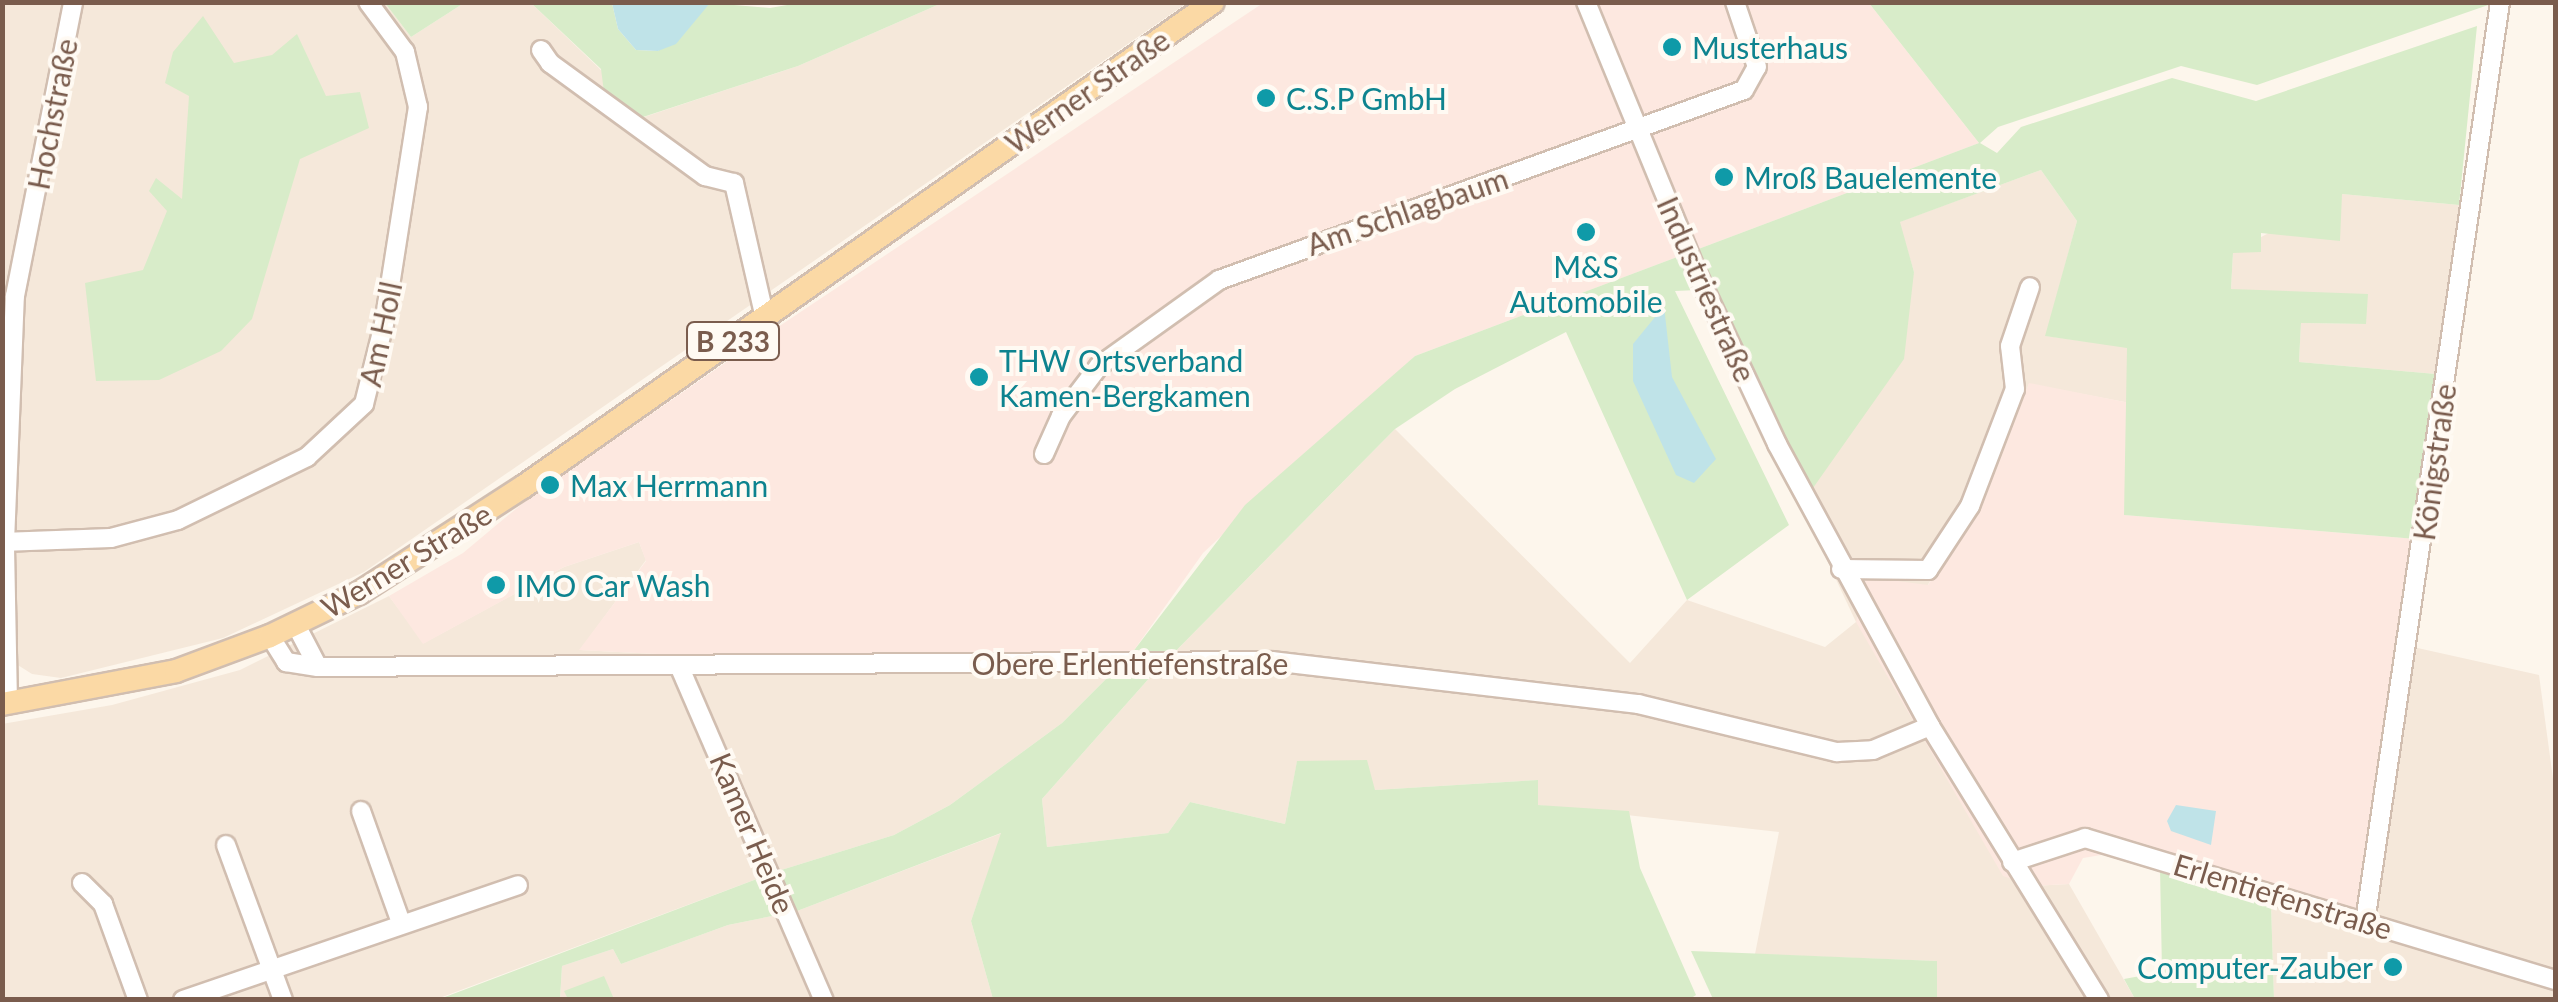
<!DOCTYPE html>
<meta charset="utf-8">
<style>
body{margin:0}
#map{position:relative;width:2558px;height:1002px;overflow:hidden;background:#fdf6ec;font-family:Lato,sans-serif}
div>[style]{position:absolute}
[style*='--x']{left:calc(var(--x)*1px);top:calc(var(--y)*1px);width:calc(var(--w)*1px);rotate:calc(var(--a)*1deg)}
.residential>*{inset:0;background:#f5e8da}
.commercial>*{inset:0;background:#fde8e0}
.green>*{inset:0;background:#d8ecc9}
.water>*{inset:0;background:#bfe3e8}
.roads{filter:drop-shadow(2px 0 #d1beb0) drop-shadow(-2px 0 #d1beb0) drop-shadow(0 2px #d1beb0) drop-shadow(0 -2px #d1beb0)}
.minor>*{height:18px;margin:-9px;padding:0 9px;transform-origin:9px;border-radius:9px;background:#fff}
.major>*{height:22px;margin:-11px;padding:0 11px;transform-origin:11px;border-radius:11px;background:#fbd9a5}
.dots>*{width:28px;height:28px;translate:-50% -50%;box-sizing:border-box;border:5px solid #fffaf3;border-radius:50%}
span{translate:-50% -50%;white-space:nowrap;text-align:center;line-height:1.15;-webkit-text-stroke:8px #fffaf3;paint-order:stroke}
.shield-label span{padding:2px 8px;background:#fffaf3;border:2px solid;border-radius:8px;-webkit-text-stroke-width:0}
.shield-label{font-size:28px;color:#7a5c4d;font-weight:700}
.culture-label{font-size:30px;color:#0d838f}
.left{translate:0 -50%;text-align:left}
.right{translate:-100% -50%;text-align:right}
.street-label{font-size:30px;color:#7a5c4d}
.frame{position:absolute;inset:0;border:5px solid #7a5c4d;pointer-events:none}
</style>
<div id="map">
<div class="residential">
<div style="clip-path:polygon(3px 3px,385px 3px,411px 37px,464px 3px,531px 3px,601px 70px,638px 119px,798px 66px,942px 3px,1187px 3px,364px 572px,223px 638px,61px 678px,32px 674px,13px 662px,3px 581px)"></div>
<div style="clip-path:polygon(2041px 170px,2077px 221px,2046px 336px,2127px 347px,2130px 403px,2029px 384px,1978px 509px,1927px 586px,1866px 577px,2032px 886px,2069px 884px,2135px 999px,1937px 999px,1937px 961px,1755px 954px,1779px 832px,1537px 805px,1537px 780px,1375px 790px,1297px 762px,1285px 824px,1190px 802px,1168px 833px,1047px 847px,1042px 799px,1152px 675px,1395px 429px,1630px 663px,1687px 600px,1825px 647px,1856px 622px,1801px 505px,1914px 272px,1899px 222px)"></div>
<div style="clip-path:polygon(2342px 194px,2459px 205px,2436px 374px,2299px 362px,2301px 323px,2365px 324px,2231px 289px,2233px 252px)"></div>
<div style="clip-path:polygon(639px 542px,646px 560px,580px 650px,695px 656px,1132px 653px,1062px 723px,950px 805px,894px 835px,778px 871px,437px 999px,3px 999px,2px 724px,112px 705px,240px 670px,389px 596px,424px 643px,564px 567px)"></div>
<div style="clip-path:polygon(2413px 647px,2539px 675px,2556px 801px,2555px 999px,2274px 999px,2271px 904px,2357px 926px)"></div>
<div style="clip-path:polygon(1002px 833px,971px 921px,993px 999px,560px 1000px,562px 966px,613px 949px,621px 964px,728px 925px,797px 911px)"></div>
</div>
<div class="commercial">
<div style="clip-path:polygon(1263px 3px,1869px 3px,1979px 143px,1415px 356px,1203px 553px,1132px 653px,695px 656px,579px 650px,646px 561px,639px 542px,564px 567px,423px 644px,389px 596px,463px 553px,523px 503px,745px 349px)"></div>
<div style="clip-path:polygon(2029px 383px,2130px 403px,2124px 515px,2416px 539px,2358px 926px,2119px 852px,2083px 858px,2069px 884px,2032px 886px,2003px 876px,1856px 622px,1866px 577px,1928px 585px,1978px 509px)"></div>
</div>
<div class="green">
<div style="clip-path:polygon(804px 2px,942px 3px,798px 66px,637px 119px,604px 92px,601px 69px,531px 3px,612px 3px,618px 29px,636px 50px,658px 51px,710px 3px,770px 8px)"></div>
<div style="clip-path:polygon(385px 3px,464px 3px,411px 37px)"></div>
<div style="clip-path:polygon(1869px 3px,2494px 3px,2257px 85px,2181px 66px,1998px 127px,1980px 143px,1997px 153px,2021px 127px,2172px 78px,2256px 101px,2477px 26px,2459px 205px,2342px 194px,2340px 241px,2261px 233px,2261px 252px,2233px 253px,2231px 289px,2368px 294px,2366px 324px,2301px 323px,2299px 362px,2436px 374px,2416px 539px,2124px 515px,2127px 348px,2045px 336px,2077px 221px,2041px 170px,1900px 222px,1914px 272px,1904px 359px,1801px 505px,1698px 290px,1675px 291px,1789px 525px,1687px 600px,1566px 332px,1455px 389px,1395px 429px,1152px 675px,1042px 799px,1047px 847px,1168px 833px,1190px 802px,1285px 824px,1297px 761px,1367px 760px,1375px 790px,1538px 780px,1538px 805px,1629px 811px,1640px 868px,1696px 995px,1690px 999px,993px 999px,971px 921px,1001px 833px,797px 911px,728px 925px,621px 964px,613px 949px,562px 966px,560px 999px,437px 1000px,778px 871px,894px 835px,950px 805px,1062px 723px,1132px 653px,1245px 505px,1415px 356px,1979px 143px)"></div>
<div style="clip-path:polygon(203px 16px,234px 63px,272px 55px,297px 34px,326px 96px,360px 92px,369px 128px,300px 159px,252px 319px,221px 351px,159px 380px,96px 381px,85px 283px,143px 270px,167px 211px,149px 191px,156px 178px,182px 199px,189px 96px,165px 83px,173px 52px)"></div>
<div style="clip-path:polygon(2160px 868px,2271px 904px,2274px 999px,2135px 999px,2124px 979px,2162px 972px)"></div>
<div style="clip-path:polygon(1691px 951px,1937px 961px,1937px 999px,1713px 999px)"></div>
<div style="clip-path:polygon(604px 976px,614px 999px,568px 999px,564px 991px)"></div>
</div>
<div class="water">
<div style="clip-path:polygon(612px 3px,612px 2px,710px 3px,676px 44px,658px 51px,636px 50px,618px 29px)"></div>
<div style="clip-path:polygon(1664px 306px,1672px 377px,1716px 459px,1694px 483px,1676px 475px,1633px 381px,1633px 344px)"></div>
<div style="clip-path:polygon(2176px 805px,2216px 811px,2211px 845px,2171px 831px,2167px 821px)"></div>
</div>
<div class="roads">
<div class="minor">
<div style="--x:1586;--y:2;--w:293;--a:67.7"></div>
<div style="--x:1697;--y:273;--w:189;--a:64.9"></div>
<div style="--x:1777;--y:444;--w:321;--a:61.5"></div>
<div style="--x:1930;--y:726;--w:322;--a:58.3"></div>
<div style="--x:541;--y:50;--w:16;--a:55"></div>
<div style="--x:550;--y:63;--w:192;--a:36.1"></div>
<div style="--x:705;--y:176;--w:30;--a:14"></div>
<div style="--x:734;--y:183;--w:139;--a:77.1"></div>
<div style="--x:1044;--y:454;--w:42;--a:-65.9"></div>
<div style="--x:1061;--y:416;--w:63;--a:-52.8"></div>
<div style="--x:1099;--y:366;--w:148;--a:-35.6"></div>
<div style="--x:1219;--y:280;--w:558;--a:-19.9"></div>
<div style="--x:1744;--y:90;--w:26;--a:-61"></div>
<div style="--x:1757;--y:67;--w:69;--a:-108.7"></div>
<div style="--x:2;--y:542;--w:109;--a:-2.1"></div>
<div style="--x:111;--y:538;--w:69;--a:-15"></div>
<div style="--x:178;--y:520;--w:144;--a:-26"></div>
<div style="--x:307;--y:457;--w:78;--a:-42.9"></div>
<div style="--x:364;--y:404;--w:82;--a:-76"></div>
<div style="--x:384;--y:324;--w:220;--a:-81.1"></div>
<div style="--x:418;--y:107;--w:57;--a:-103.3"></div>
<div style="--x:405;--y:52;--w:62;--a:-126.5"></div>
<div style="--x:1841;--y:569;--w:87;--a:0.7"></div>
<div style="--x:1928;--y:570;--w:77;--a:-56.7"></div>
<div style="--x:1970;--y:506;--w:125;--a:-69"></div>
<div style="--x:2015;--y:389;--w:43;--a:-96.6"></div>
<div style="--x:2010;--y:346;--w:62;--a:-71.3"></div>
<div style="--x:296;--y:625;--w:47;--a:62.4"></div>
<div style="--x:270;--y:636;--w:31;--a:58"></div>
<div style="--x:286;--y:662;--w:32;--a:9"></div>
<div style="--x:318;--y:667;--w:954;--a:-0.36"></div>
<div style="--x:1272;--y:661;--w:369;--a:6.7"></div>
<div style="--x:1638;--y:704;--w:205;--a:13.6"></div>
<div style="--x:1837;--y:752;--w:36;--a:-3"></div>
<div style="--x:1873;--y:750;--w:62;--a:-22.8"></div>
<div style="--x:680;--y:668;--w:362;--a:66.6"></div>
<div style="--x:8;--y:703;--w:161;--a:-91.1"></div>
<div style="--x:5;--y:542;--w:246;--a:-87.7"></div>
<div style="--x:15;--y:296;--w:300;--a:-78.8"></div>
<div style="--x:361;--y:811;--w:119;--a:70.3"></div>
<div style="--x:226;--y:845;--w:165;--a:69.8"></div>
<div style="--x:2012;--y:862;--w:77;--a:-18.2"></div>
<div style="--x:2085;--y:838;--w:492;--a:16.8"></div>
<div style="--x:82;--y:883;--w:30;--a:45"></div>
<div style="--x:103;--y:904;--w:102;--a:70"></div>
<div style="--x:2365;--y:922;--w:930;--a:-81.65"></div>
<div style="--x:183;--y:1000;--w:354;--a:-18.9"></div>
</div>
<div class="major">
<div style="--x:2;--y:704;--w:177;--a:-10.7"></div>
<div style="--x:176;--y:671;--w:100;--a:-20.4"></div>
<div style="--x:270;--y:636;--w:99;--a:-25.8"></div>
<div style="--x:359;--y:593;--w:195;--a:-32.9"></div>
<div style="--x:523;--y:487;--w:843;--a:-35.1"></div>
</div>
</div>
<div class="dots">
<div style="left:1672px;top:47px;background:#0f9aa8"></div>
<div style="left:1266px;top:98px;background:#0f9aa8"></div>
<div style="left:1724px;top:177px;background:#0f9aa8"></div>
<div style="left:1586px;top:232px;background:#0f9aa8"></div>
<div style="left:979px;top:377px;background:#0f9aa8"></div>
<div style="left:550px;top:485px;background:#0f9aa8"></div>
<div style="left:496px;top:585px;background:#0f9aa8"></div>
<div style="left:2393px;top:967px;background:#0f9aa8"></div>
</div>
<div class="shield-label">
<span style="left:733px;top:341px">B 233</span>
</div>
<div class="culture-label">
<span class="left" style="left:1692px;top:47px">Musterhaus</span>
<span class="left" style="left:1286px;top:98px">C.S.P GmbH</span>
<span class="left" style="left:1744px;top:177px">Mroß Bauelemente</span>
<span style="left:1586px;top:283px">M&amp;S<br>Automobile</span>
<span class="left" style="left:999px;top:377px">THW Ortsverband<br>Kamen-Bergkamen</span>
<span class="left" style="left:570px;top:485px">Max Herrmann</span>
<span class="left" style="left:516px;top:585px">IMO Car Wash</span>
<span class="right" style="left:2373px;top:967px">Computer-Zauber</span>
</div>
<div class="street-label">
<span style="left:1087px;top:91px;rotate:-35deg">Werner Straße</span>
<span style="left:52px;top:114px;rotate:-79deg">Hochstraße</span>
<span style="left:1407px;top:211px;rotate:-19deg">Am Schlagbaum</span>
<span style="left:1707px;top:289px;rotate:66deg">Industriestraße</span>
<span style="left:380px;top:334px;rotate:-78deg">Am Holl</span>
<span style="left:2434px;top:462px;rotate:-82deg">Königstraße</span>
<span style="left:406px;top:560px;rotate:-31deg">Werner Straße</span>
<span style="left:1130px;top:663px">Obere Erlentiefenstraße</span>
<span style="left:753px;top:833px;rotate:67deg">Kamer Heide</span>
<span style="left:2283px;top:896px;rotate:17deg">Erlentiefenstraße</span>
</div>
<div class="frame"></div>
</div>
